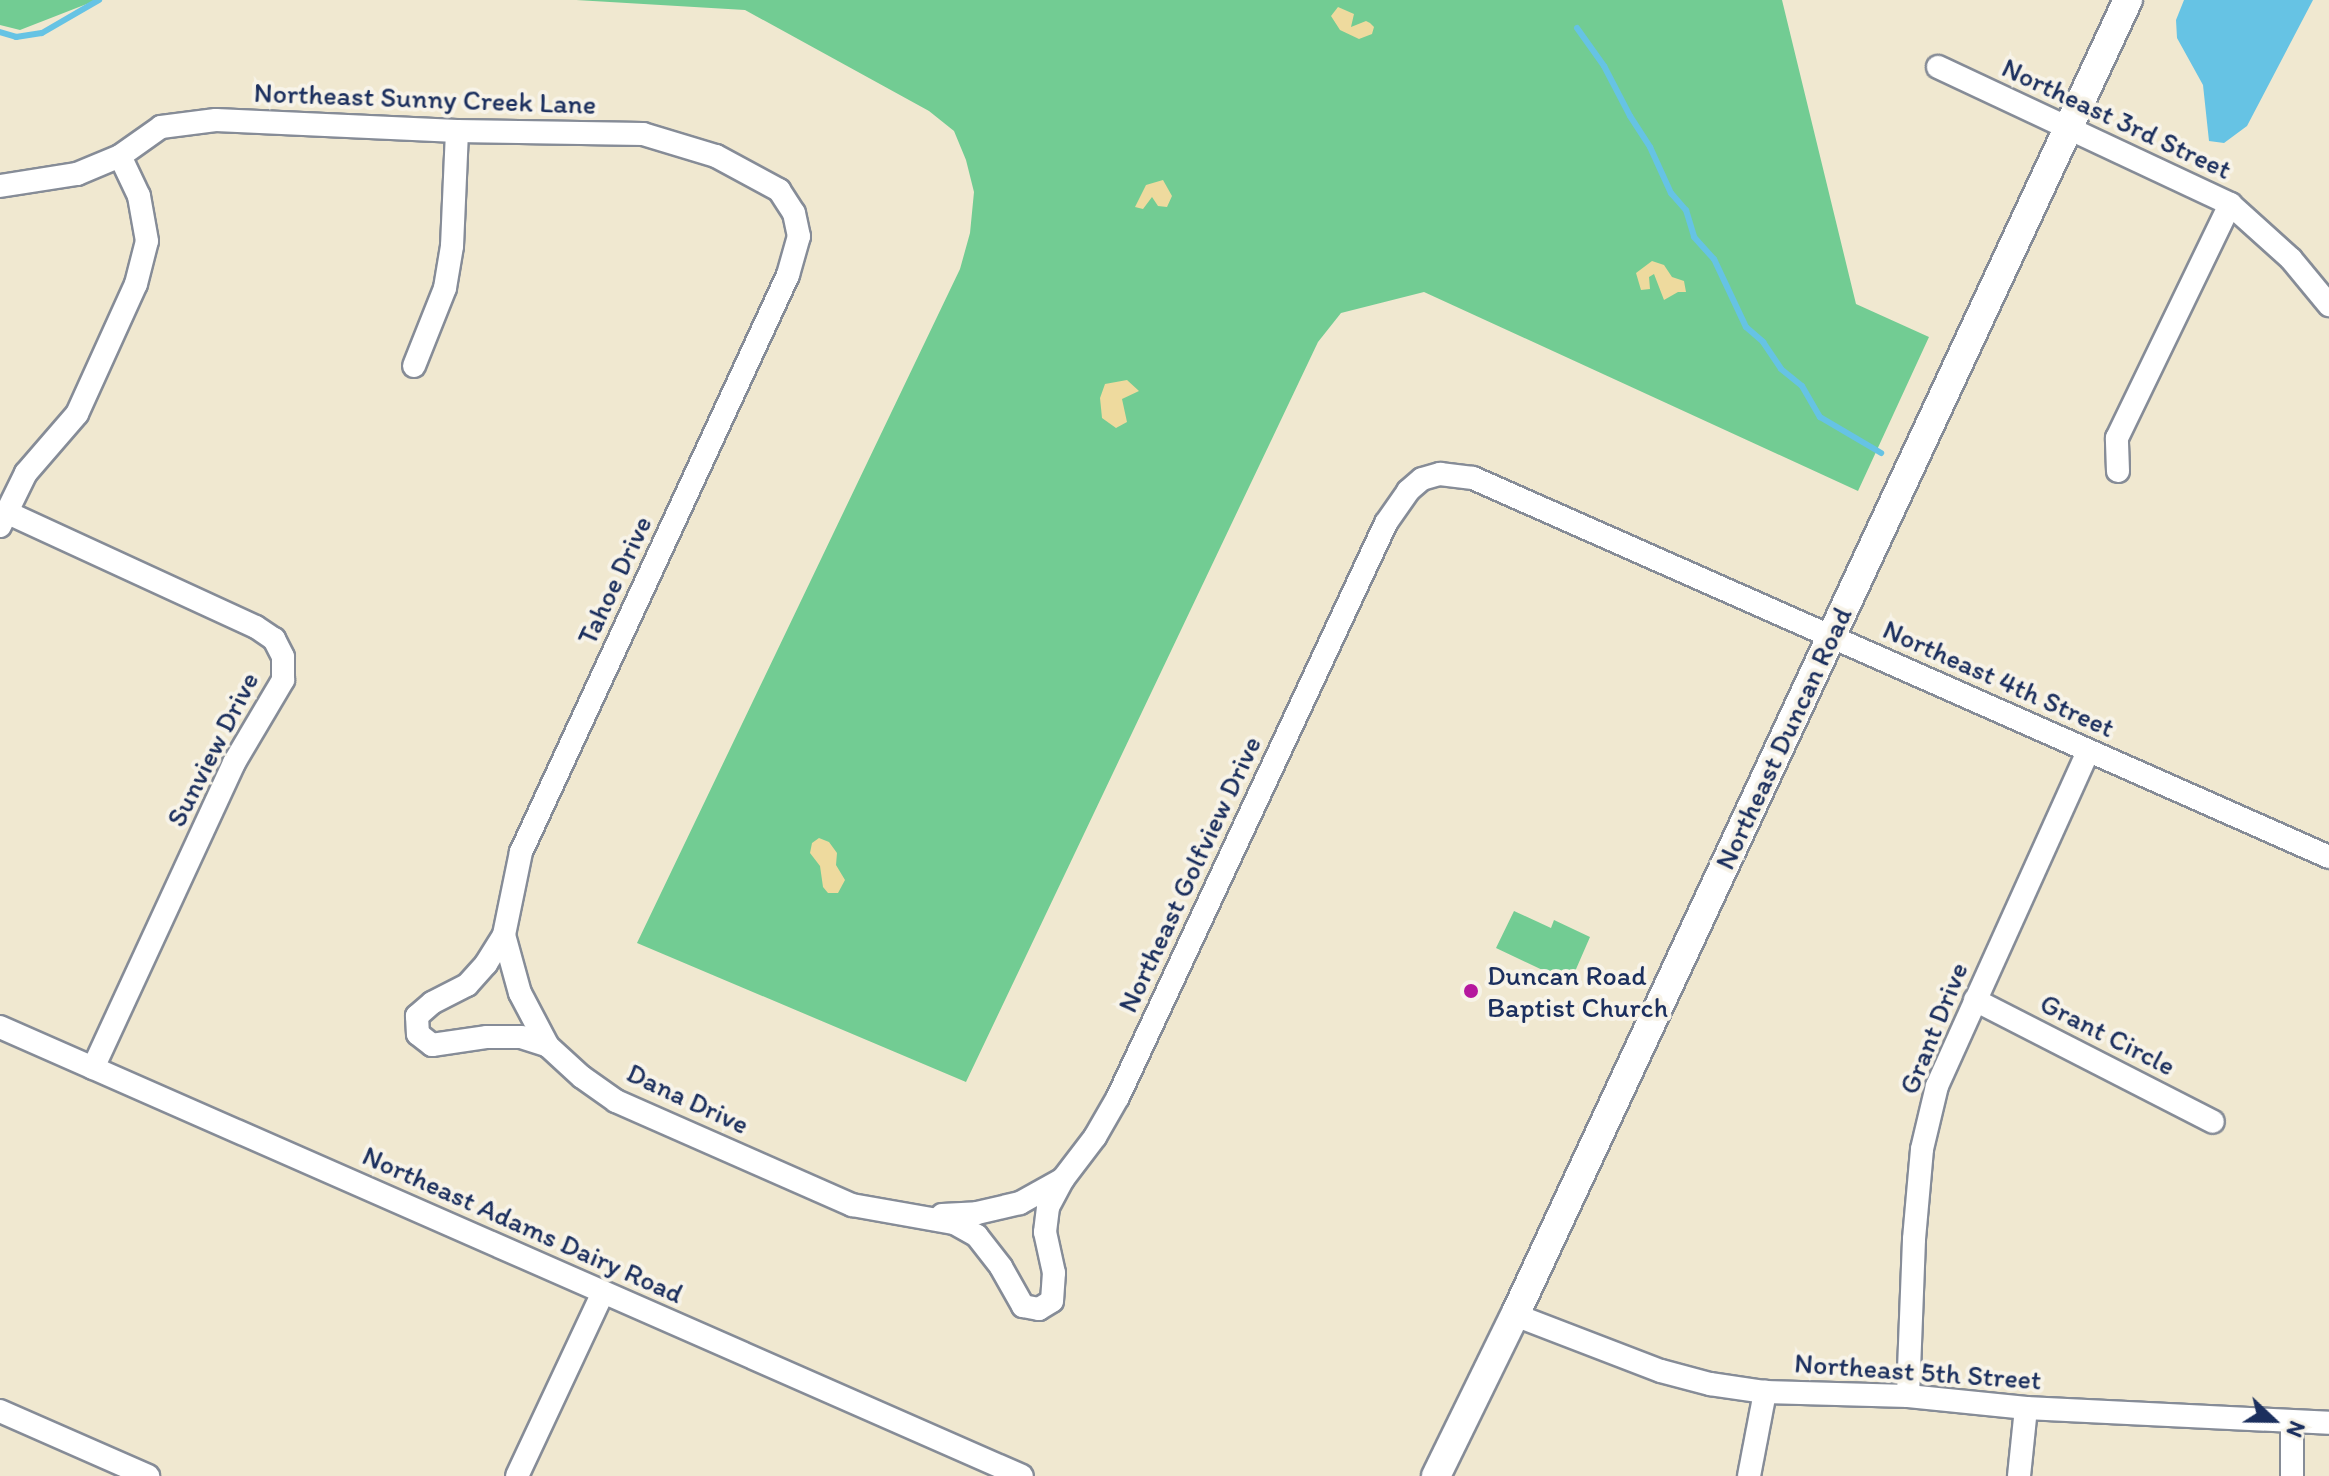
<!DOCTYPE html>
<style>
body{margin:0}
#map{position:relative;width:2329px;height:1476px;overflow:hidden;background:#f0e8d0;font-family:Itim,sans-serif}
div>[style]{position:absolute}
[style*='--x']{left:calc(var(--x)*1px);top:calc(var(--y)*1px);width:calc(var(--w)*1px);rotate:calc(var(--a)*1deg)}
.green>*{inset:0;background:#72cc93}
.sand>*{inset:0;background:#eeda9e}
.water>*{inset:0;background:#66c3e4}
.stream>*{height:6px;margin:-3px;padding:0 3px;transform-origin:3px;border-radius:3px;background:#66c3e4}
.roads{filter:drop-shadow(2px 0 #868c97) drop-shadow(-2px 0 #868c97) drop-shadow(0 2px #868c97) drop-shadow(0 -2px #868c97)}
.minor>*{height:22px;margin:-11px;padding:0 11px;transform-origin:11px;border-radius:11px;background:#fff}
.tertiary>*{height:28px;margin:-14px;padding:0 14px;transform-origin:14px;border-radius:14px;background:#fff}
.dots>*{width:22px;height:22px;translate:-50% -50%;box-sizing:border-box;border:4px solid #f7f3e8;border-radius:50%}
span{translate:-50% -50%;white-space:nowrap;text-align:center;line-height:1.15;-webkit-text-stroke:8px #f7f3e8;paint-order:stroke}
.street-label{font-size:28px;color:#1b2f5e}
.poi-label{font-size:28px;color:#1b2f5e}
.left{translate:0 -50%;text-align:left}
.north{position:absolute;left:2233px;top:1380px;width:80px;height:80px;-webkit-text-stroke:6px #f7f3e8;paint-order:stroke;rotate:112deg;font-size:22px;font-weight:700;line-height:32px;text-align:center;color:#1b2f5e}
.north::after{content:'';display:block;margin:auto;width:28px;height:36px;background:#1b2f5e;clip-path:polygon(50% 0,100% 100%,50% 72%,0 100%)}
</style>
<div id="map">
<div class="green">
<div style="clip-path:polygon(0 0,97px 0,20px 30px,0 25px)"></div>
<div style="clip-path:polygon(576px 0,1782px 0,1856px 304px,1929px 337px,1858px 491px,1424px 292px,1341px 313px,1318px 342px,966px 1082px,637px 943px,960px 269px,970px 233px,974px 192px,966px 160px,954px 131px,929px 111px,745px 10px)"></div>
<div style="clip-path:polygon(1514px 911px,1551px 928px,1554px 920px,1590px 937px,1570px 983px,1496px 948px)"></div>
</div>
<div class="sand">
<div style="clip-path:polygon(1338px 7px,1354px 14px,1351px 27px,1366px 21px,1370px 23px,1374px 27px,1372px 34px,1359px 39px,1340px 30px,1331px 16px)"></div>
<div style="clip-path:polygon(1163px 180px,1172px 196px,1167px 207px,1158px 206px,1152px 197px,1143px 209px,1135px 207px,1146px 185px)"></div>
<div style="clip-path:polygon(1652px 261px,1664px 265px,1672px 277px,1684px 281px,1686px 292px,1678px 292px,1664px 300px,1654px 274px,1649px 277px,1650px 289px,1641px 290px,1636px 273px)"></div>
<div style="clip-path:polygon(1127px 380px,1139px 391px,1122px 399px,1127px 422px,1116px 428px,1102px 418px,1100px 398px,1105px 384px)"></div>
<div style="clip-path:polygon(819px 838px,829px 842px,837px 853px,836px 865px,845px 880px,838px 893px,828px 893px,823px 887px,820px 866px,810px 853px,812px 843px)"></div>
</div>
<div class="water">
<div style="clip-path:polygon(2184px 0,2313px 0,2247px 126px,2224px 143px,2209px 141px,2203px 85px,2177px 38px,2176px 20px)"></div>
</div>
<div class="stream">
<div style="--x:1577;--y:28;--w:47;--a:54.6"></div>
<div style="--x:1604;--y:66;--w:56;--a:62.5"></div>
<div style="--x:1630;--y:116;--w:37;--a:57"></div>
<div style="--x:1650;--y:147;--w:51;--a:65.5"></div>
<div style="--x:1671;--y:193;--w:23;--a:49"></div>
<div style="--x:1686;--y:210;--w:28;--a:73"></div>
<div style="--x:1694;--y:237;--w:30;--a:48"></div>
<div style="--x:1714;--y:259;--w:75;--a:64.8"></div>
<div style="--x:1746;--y:327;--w:23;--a:41"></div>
<div style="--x:1763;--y:342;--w:32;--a:56"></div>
<div style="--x:1781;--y:369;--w:27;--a:39"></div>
<div style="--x:1802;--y:386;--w:36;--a:60"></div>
<div style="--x:1820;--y:417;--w:71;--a:30.5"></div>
<div style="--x:0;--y:32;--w:17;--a:17"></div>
<div style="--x:16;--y:37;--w:26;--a:-9"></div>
<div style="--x:42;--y:33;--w:66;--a:-30.1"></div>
</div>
<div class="roads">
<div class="minor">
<div style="--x:1938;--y:67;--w:323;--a:25.1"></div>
<div style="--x:2230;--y:204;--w:82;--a:42"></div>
<div style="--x:2291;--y:259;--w:60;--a:50.4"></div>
<div style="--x:0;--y:186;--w:78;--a:-8.9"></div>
<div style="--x:77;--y:174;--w:47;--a:-22.7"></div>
<div style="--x:120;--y:156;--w:50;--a:-35.3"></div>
<div style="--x:161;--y:127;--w:55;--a:-7.3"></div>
<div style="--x:216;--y:120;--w:241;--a:2.6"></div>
<div style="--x:457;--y:131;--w:186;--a:0.9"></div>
<div style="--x:643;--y:134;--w:76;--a:16.8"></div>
<div style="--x:716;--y:156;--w:72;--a:28.4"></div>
<div style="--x:779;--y:190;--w:27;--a:57"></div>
<div style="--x:794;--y:213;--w:24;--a:78"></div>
<div style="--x:799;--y:236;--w:41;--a:105.8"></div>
<div style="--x:788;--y:275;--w:636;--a:114.83"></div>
<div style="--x:521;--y:852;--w:85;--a:101.6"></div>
<div style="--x:504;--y:935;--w:34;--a:122"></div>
<div style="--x:486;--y:964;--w:28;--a:132"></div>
<div style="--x:467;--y:985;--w:39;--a:153"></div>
<div style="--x:432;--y:1003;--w:20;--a:139"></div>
<div style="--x:417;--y:1016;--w:18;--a:87"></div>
<div style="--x:418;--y:1034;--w:18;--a:38"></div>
<div style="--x:432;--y:1045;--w:56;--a:-8.3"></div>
<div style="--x:487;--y:1037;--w:34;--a:0"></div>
<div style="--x:521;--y:1037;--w:28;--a:18"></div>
<div style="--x:548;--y:1046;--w:46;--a:42.4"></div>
<div style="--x:582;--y:1077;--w:42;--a:35.2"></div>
<div style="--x:616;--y:1101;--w:258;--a:23.8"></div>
<div style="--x:852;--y:1205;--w:104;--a:10"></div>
<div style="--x:954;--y:1223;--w:26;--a:29"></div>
<div style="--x:977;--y:1236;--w:39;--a:52"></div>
<div style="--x:1001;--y:1267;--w:45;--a:60.6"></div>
<div style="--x:1023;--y:1306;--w:16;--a:11"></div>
<div style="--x:1039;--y:1309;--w:15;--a:-32"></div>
<div style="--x:1052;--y:1301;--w:28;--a:-86"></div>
<div style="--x:1054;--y:1273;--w:42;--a:-102.4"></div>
<div style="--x:1045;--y:1232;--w:25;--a:-83"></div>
<div style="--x:1048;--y:1207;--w:32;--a:-62"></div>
<div style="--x:1063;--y:1179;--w:53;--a:-52.7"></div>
<div style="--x:1095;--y:1137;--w:46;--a:-60.1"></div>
<div style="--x:1118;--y:1097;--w:633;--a:-64.97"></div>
<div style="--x:1386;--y:523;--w:39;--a:-55"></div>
<div style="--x:1408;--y:491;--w:18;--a:-41"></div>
<div style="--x:1422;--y:479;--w:19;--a:-16"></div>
<div style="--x:1440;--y:474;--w:33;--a:7"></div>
<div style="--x:1473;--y:478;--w:936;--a:23.88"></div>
<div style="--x:414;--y:366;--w:84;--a:-68.3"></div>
<div style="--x:445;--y:288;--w:43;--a:-80.5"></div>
<div style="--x:452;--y:246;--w:115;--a:-87.5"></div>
<div style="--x:2118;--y:471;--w:33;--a:-92"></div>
<div style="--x:2117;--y:438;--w:260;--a:-64.2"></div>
<div style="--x:6;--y:512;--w:275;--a:24.7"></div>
<div style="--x:256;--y:627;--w:22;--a:34"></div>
<div style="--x:274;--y:639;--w:20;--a:63"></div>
<div style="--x:283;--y:657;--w:23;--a:90"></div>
<div style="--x:283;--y:680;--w:96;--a:120.6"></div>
<div style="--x:234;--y:763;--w:336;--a:114.8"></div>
<div style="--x:0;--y:526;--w:59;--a:-63.9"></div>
<div style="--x:26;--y:473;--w:78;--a:-49.2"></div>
<div style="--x:77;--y:414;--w:143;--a:-65.6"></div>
<div style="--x:136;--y:284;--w:44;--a:-75.7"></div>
<div style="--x:147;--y:241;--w:46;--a:-100.1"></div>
<div style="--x:139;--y:196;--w:44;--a:-115.4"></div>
<div style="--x:504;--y:935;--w:60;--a:74.6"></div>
<div style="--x:520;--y:993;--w:60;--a:62.2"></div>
<div style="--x:1975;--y:1000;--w:267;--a:27.1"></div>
<div style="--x:0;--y:1027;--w:1116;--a:23.72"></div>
<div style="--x:942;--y:1215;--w:35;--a:-3"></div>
<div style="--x:977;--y:1213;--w:44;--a:-13.1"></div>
<div style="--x:1020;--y:1203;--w:49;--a:-29.2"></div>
<div style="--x:1515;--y:1315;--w:156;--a:21"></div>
<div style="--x:1661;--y:1371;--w:51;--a:14.9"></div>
<div style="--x:1710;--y:1384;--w:56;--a:8.3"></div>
<div style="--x:1765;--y:1392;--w:143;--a:1.6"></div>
<div style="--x:1908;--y:1396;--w:119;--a:5.8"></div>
<div style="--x:2026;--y:1408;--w:303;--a:2.8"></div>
<div style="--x:1908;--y:1396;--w:157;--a:-87.8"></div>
<div style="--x:1914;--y:1239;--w:90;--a:-84.9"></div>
<div style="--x:1922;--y:1149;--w:65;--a:-76.6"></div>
<div style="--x:1937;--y:1086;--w:367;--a:-65.7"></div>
<div style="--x:0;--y:1411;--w:162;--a:23.7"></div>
<div style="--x:2292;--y:1422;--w:54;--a:90"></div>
<div style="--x:517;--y:1476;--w:203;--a:-64.9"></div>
<div style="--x:1749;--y:1476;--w:86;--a:-79.2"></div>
<div style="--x:2019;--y:1476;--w:68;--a:-84.1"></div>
</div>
<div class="tertiary">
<div style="--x:1436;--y:1476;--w:179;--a:-63.9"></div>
<div style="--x:1515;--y:1315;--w:1451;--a:-65.01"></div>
</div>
</div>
<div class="dots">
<div style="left:1471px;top:991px;background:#b5179e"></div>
</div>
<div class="street-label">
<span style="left:425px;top:98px;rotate:2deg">Northeast Sunny Creek Lane</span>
<span style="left:2117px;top:118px;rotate:25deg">Northeast 3rd Street</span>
<span style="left:614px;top:580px;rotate:-65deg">Tahoe Drive</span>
<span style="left:1999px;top:678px;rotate:24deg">Northeast 4th Street</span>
<span style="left:1783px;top:738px;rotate:-65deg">Northeast Duncan Road</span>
<span style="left:212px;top:749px;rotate:-63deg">Sunview Drive</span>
<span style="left:1189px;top:874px;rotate:-65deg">Northeast Golfview Drive</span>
<span style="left:1933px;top:1028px;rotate:-68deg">Grant Drive</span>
<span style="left:2108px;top:1034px;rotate:27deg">Grant Circle</span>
<span style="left:688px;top:1098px;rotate:25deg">Dana Drive</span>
<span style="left:523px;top:1224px;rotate:24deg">Northeast Adams Dairy Road</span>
<span style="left:1918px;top:1371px;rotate:4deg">Northeast 5th Street</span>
</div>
<div class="poi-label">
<span class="left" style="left:1487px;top:991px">Duncan Road<br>Baptist Church</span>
</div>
<div class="north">N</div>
</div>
